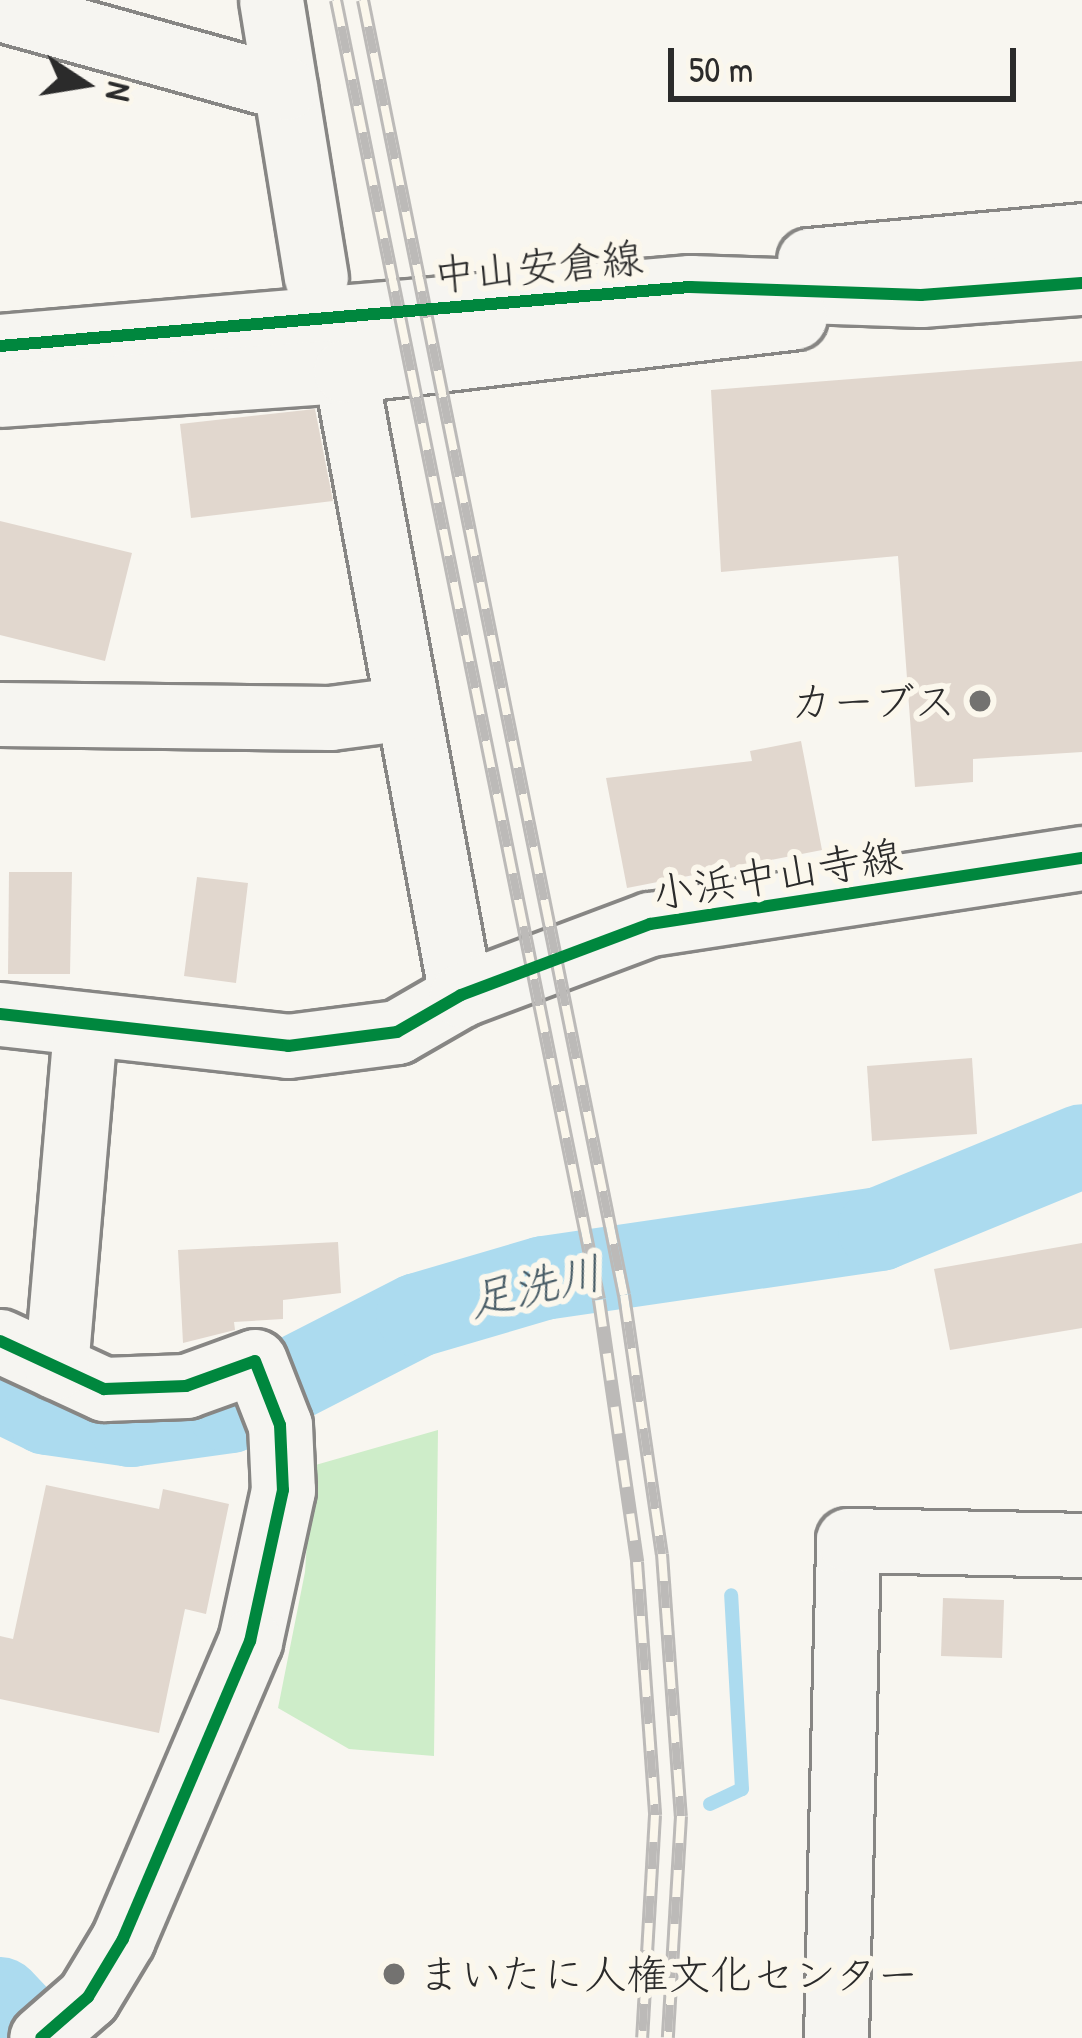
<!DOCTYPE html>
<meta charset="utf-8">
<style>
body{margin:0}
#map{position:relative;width:1082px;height:2038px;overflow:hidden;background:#f8f6f0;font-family:"Patrick Hand","Klee One",sans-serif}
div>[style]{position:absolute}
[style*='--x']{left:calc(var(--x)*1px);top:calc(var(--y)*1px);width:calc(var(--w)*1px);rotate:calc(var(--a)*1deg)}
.green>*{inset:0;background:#ceedc9}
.stream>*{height:14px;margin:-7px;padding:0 7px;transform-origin:7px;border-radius:7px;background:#acdbef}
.river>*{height:84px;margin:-42px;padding:0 42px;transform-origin:42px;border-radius:42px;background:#acdbef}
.building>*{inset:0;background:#e1d7ce}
.roads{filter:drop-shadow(3px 0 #878684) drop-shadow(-3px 0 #878684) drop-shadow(0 3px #878684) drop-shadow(0 -3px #878684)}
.minor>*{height:63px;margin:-31.5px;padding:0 31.5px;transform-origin:31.5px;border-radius:31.5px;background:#f6f5f1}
.rail>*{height:14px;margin-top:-7px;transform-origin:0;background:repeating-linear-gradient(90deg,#fbf7ec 0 27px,#bcbab8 0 54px);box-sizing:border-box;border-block:3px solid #bcbab8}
.cycleway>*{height:12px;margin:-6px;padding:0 6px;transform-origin:6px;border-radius:6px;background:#00873e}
.dots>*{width:33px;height:33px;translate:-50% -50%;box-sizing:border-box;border:6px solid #fbf7ec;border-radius:50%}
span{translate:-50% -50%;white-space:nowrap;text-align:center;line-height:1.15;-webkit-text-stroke:12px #fbf7ec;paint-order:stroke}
.street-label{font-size:42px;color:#2b2b2b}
.poi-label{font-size:42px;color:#2b2b2b}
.right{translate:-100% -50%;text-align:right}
.left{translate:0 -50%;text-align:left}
.water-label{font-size:45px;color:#485c66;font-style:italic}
.north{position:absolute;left:24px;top:24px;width:120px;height:120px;-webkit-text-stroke:9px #fbf7ec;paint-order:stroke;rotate:102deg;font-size:33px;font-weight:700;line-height:48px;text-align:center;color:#2b2b2b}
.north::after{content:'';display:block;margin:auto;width:42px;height:54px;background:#2b2b2b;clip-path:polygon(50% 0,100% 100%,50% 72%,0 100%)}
.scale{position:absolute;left:668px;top:48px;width:348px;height:54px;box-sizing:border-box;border:6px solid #2b2b2b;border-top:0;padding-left:15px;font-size:36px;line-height:42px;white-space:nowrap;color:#2b2b2b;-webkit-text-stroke:9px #fbf7ec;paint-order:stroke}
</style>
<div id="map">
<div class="green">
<div style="clip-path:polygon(438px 1430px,434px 1756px,349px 1749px,278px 1708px,305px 1572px,312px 1466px)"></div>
</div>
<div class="stream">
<div style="--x:710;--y:1804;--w:35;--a:-25"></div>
<div style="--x:742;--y:1789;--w:194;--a:-93.2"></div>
</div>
<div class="river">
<div style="--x:0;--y:1390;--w:52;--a:26.1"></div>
<div style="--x:47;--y:1413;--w:85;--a:8.1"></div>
<div style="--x:131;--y:1425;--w:100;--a:-8"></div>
<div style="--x:230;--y:1411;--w:211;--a:-27.1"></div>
<div style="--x:418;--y:1315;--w:131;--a:-16.4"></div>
<div style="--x:544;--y:1278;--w:340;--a:-8.3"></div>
<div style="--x:880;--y:1229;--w:218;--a:-22.3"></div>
<div style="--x:0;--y:1999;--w:54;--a:46.5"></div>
</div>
<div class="building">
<div style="clip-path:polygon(1082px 361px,1082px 752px,973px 759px,973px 782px,915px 787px,898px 556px,721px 572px,711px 390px)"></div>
<div style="clip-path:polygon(315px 409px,333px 501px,191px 518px,180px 424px)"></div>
<div style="clip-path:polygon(0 521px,132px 553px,105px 661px,0 635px)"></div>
<div style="clip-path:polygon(801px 741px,822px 850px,627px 888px,606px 778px,752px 761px,750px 751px)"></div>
<div style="clip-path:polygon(9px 872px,72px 872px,70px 974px,8px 974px)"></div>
<div style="clip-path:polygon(197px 877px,248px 883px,236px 983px,184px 976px)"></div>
<div style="clip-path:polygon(972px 1058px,977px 1134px,872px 1141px,867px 1066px)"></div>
<div style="clip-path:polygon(338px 1242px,341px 1293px,283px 1300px,283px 1319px,234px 1322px,235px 1330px,183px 1343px,178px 1250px)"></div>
<div style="clip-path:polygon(1082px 1243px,1082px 1328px,950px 1350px,934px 1269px)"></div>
<div style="clip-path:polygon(46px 1485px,159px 1509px,163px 1489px,229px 1504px,206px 1614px,185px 1609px,159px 1733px,0 1699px,0 1636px,13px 1639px)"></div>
<div style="clip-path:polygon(943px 1598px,1004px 1600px,1002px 1658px,941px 1656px)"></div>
</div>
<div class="roads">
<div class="minor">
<div style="--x:271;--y:0;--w:281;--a:80.8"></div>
<div style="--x:0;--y:9;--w:296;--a:15.5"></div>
<div style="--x:809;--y:260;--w:274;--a:-5.2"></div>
<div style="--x:0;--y:346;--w:693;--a:-4.89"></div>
<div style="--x:690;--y:287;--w:231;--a:2"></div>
<div style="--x:921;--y:295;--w:161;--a:-4.3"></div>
<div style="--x:345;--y:371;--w:635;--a:79.47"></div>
<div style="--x:0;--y:395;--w:346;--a:-4"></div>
<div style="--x:345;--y:371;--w:453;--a:-6.8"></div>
<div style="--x:0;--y:714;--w:330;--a:0.7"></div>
<div style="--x:330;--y:718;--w:77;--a:-7.5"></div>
<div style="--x:0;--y:1014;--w:290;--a:6.3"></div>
<div style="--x:288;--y:1046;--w:110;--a:-7.3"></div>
<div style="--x:397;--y:1032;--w:74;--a:-30"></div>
<div style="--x:461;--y:995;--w:202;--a:-20.6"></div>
<div style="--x:650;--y:924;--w:437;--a:-8.7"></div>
<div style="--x:0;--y:1341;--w:115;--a:24.8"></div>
<div style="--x:104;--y:1389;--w:82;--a:-2.1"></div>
<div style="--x:186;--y:1386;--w:73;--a:-19.9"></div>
<div style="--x:255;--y:1361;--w:69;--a:68.7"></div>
<div style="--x:280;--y:1425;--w:65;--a:87.4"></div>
<div style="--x:283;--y:1490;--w:155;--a:102.3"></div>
<div style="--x:250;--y:1641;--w:324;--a:113.1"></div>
<div style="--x:123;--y:1939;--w:68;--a:121.1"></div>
<div style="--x:88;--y:1997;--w:62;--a:138.9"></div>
<div style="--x:56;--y:1367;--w:342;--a:-85.1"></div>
<div style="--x:836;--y:2038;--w:498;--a:-88.6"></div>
<div style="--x:848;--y:1540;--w:234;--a:1.2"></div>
</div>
</div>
<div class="rail">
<div style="--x:336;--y:0;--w:1326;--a:78.56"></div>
<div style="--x:599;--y:1300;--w:265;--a:81.7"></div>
<div style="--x:637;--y:1562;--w:254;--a:85.9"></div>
<div style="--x:655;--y:1815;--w:223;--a:93.3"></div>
<div style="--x:363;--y:0;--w:1321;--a:78.61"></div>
<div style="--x:624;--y:1295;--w:262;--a:81.7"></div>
<div style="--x:662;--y:1554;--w:263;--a:85.9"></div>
<div style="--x:681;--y:1816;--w:222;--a:93.4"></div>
</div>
<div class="cycleway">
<div style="--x:0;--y:346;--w:693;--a:-4.89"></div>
<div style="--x:690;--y:287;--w:231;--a:2"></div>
<div style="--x:921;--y:295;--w:161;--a:-4.3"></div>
<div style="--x:0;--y:1014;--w:290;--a:6.3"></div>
<div style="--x:288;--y:1046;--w:110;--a:-7.3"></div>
<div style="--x:397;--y:1032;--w:74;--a:-30"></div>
<div style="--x:461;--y:995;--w:202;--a:-20.6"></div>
<div style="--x:650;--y:924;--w:437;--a:-8.7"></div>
<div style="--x:0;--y:1341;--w:115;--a:24.8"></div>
<div style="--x:104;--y:1389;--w:82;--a:-2.1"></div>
<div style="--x:186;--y:1386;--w:73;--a:-19.9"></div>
<div style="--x:255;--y:1361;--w:69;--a:68.7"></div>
<div style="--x:280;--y:1425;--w:65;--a:87.4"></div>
<div style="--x:283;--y:1490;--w:155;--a:102.3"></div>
<div style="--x:250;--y:1641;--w:324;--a:113.1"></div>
<div style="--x:123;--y:1939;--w:68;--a:121.1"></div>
<div style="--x:88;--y:1997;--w:62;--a:138.9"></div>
</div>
<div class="dots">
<div style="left:980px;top:701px;background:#737270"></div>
<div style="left:394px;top:1974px;background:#737270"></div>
</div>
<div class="street-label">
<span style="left:538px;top:266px;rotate:-5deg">中山安倉線</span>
<span style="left:777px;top:874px;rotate:-9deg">小浜中山寺線</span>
</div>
<div class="poi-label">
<span class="right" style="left:956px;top:701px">カーブス</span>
<span class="left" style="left:418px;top:1974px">まいたに人権文化センター</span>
</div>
<div class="water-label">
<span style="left:535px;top:1286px;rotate:-13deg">足洗川</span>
</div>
<div class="north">N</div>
<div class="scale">50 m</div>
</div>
